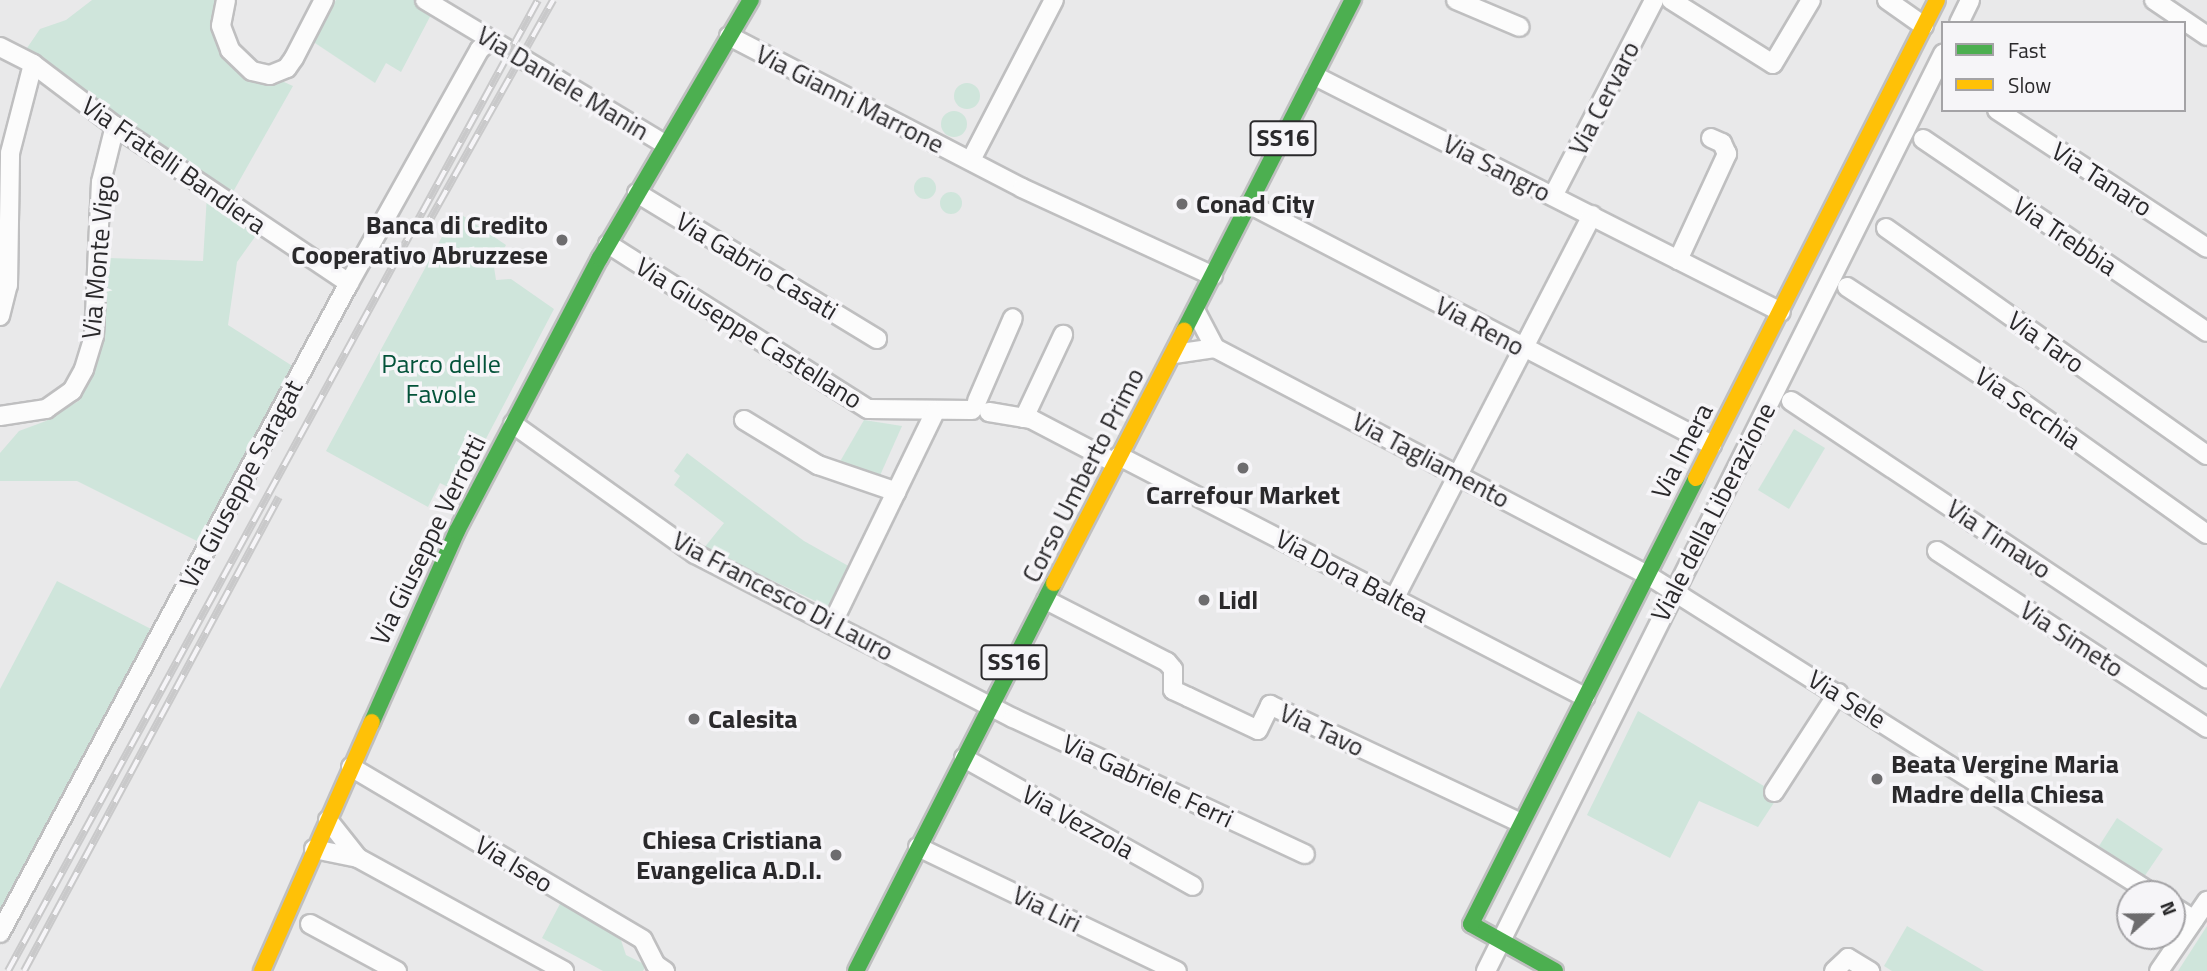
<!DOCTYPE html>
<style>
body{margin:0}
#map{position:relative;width:2207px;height:971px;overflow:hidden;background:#e9e9ea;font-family:"Titillium Web",sans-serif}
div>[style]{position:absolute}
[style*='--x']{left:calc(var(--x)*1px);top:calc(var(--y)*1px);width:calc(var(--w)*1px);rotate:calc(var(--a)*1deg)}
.green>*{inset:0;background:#cfe5db}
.round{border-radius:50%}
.roads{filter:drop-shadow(2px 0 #bfbfc0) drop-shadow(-2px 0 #bfbfc0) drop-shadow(0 2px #bfbfc0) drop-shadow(0 -2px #bfbfc0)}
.street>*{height:18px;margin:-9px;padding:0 9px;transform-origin:9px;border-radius:9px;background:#fcfcfc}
.fast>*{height:16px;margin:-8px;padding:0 8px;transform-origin:8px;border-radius:8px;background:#4caf50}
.slow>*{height:16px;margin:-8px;padding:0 8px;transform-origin:8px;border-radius:8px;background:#ffc107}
.rail>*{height:8px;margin-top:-4px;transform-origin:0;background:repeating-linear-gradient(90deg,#f6f5f8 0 16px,#c9c9ca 0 32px);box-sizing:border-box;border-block:2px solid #c9c9ca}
.dots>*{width:19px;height:19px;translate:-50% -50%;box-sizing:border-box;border:4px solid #f6f5f8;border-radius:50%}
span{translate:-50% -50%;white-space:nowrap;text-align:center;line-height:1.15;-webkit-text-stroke:7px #f6f5f8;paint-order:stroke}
.shield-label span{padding:2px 5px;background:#f6f5f8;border:2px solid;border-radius:5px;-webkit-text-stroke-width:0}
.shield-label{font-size:24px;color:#2a292b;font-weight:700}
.street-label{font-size:26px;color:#2a292b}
.poi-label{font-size:26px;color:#2a292b;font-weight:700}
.left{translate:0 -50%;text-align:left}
.right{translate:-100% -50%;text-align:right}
.park-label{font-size:26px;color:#035239}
.legend{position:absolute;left:1941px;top:21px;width:245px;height:91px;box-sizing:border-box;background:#f6f5f8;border:2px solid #a4a3a6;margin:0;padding:9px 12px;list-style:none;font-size:21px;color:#2a292b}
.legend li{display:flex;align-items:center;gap:14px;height:35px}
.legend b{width:35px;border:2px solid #a4a3a6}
.north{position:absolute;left:2116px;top:880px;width:70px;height:70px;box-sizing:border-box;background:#f6f5f8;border:2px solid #a4a3a6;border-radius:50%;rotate:69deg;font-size:19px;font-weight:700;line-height:28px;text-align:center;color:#2a292b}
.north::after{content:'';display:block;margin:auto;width:24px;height:32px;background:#6d6c6e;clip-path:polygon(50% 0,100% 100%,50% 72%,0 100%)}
</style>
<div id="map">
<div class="green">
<div style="clip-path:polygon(92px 0,219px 0,227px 57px,293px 86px,229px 199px,25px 51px,40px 29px,66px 20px)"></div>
<div style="clip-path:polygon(336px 0,414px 0,433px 11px,401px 72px,386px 63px,375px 83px,312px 41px)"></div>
<div class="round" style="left:954px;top:83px;width:26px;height:26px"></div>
<div class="round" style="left:941px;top:111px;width:26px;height:26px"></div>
<div class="round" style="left:914px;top:177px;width:22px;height:22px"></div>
<div class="round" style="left:940px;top:192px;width:22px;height:22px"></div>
<div style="clip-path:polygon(207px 195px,260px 230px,237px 262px,228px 325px,294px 367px,201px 543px,77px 481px,0 481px,0 453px,19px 431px,46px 421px,80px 400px,92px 373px,108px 258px,203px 261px)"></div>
<div style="clip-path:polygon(456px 211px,506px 245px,494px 267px,496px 280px,511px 279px,554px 309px,458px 492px,440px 483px,428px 507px,326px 451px)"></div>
<div style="clip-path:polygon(864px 420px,902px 426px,878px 480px,838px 465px)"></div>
<div style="clip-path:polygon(1794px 429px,1825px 448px,1789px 509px,1758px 490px)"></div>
<div style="clip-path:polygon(687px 453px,804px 541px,852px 568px,830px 608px,704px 548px,724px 523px,674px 485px,680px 476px,674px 471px)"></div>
<div style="clip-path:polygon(57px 581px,155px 631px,0 920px,0 689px)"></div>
<div style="clip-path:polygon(1638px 711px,1779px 795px,1758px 827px,1699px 801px,1670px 858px,1587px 815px)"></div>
<div style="clip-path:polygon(2117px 818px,2163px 849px,2144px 877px,2099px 846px)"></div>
<div style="clip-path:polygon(561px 902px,620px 937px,626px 955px,646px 965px,643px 971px,603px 971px,542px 938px)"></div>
<div style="clip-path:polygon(1907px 926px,1984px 971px,1892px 971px,1884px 966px)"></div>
<div style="clip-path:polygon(2207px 926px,2207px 971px,2178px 971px)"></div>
</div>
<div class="roads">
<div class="street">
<div style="--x:226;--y:0;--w:26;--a:101"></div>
<div style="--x:221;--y:26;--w:26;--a:69"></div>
<div style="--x:230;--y:50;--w:30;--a:44"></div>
<div style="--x:252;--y:71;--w:18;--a:13"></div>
<div style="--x:270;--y:75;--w:18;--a:-22"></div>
<div style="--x:287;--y:68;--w:12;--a:-55"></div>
<div style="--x:294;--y:58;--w:65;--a:-62.7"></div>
<div style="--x:425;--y:0;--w:280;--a:31"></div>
<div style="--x:1456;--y:0;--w:69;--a:22.9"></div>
<div style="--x:1671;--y:0;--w:120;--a:32.1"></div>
<div style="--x:1773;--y:64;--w:74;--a:-59.3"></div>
<div style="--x:1887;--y:0;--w:45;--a:35.1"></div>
<div style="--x:2154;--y:0;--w:64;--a:34.2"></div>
<div style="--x:1959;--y:23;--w:25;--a:-64"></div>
<div style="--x:729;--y:36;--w:330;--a:27.4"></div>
<div style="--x:1022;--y:188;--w:210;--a:24.7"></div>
<div style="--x:0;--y:47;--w:37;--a:27"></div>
<div style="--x:33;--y:64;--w:103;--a:37.1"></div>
<div style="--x:115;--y:126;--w:282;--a:33.9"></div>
<div style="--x:1315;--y:76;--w:522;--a:26.86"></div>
<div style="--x:1997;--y:110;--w:251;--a:33.3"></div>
<div style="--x:1923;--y:139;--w:343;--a:34.2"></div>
<div style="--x:971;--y:160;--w:180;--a:-62.6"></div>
<div style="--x:637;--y:193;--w:281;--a:31.3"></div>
<div style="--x:1553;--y:196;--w:220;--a:-62.7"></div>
<div style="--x:1249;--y:204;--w:522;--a:27.5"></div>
<div style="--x:1886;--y:228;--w:393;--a:35.3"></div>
<div style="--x:608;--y:244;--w:308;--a:32.4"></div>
<div style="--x:868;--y:409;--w:104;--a:0.6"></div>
<div style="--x:1678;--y:260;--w:117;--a:-65.2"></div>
<div style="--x:1727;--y:154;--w:12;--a:-114"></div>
<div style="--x:1722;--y:143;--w:12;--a:-156"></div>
<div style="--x:1847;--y:287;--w:202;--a:33.3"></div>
<div style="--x:2016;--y:398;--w:234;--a:35.5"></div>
<div style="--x:1196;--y:312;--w:41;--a:62.2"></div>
<div style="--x:1215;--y:348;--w:487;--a:27.7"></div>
<div style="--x:1646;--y:574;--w:600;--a:32.26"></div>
<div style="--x:0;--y:316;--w:32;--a:-76"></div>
<div style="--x:8;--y:285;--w:132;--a:-89.1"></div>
<div style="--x:10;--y:153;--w:92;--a:-75.5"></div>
<div style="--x:1174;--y:354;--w:41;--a:-8.3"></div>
<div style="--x:977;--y:401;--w:90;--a:-66.6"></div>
<div style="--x:1791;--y:401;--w:500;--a:33.7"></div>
<div style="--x:989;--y:412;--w:43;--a:9.5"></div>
<div style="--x:1031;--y:419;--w:95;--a:27.6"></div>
<div style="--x:0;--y:416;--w:47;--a:-8.7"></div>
<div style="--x:46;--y:409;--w:32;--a:-35"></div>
<div style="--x:72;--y:391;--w:25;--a:-61"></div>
<div style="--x:84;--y:369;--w:34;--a:-73"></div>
<div style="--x:94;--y:336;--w:154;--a:-87.4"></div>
<div style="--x:101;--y:182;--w:58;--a:-76"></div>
<div style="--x:1024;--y:418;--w:92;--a:-64.8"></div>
<div style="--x:744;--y:420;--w:87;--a:31.3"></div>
<div style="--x:818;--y:465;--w:83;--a:18.9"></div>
<div style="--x:513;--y:424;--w:224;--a:35.5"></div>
<div style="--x:695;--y:554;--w:358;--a:27.3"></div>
<div style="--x:1013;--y:718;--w:322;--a:25"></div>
<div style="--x:1119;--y:456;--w:525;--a:27.35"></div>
<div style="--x:1937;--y:551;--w:323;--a:33.2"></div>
<div style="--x:1394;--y:599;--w:432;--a:-62.7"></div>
<div style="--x:1046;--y:600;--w:136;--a:27.1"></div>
<div style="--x:1167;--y:662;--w:9;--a:49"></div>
<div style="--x:1173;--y:669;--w:21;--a:90"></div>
<div style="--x:1173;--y:690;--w:17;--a:25"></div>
<div style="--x:1188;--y:697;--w:77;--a:25.2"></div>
<div style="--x:1258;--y:730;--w:28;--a:-64"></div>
<div style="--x:1270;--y:705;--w:277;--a:25.2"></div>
<div style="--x:832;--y:624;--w:236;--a:-64.1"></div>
<div style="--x:964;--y:758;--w:262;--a:29.2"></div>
<div style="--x:351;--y:767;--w:339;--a:30.6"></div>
<div style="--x:643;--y:940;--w:28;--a:63"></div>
<div style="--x:656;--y:965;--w:11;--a:34"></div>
<div style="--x:1774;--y:792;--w:118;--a:-57.1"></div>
<div style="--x:328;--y:820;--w:48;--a:51.7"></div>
<div style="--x:918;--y:847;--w:287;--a:25.6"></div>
<div style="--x:314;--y:849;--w:45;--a:11.6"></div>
<div style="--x:358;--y:858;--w:235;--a:28.7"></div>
<div style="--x:2172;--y:906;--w:26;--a:32"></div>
<div style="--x:310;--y:924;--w:99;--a:28.4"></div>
<div style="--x:0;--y:933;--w:738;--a:-61.77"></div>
<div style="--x:349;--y:283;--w:268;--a:-60.8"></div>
<div style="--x:480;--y:49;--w:14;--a:-39"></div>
<div style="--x:1486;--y:971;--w:1025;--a:-63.51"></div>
<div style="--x:1834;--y:971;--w:19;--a:-43"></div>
<div style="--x:1848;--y:958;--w:26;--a:31"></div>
<div style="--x:2159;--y:971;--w:85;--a:-55.6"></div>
</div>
<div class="fast">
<div style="--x:1184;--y:331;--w:372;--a:-63"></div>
<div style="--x:372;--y:722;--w:209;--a:-66"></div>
<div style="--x:457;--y:531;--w:308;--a:-62.4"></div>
<div style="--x:600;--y:258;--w:299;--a:-59.7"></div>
<div style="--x:856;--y:971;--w:436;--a:-63"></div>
<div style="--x:1555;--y:971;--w:96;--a:-150.8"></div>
<div style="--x:1471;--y:924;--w:500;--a:-63.2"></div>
</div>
<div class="slow">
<div style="--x:1696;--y:478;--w:535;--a:-63.24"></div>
<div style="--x:1054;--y:583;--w:284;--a:-62.7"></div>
<div style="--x:262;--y:971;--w:272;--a:-66.2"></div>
</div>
</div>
<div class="rail">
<div style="--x:423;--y:232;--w:266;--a:-60.7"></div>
<div style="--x:8;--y:971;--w:1106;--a:-61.37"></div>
<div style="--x:24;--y:971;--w:538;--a:-61.72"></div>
</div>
<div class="dots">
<div style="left:1182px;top:204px;background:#6d6c6e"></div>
<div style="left:562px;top:240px;background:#6d6c6e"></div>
<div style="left:1243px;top:468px;background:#6d6c6e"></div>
<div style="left:1204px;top:600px;background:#6d6c6e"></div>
<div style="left:694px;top:719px;background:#6d6c6e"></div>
<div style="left:1877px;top:779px;background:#6d6c6e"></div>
<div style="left:836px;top:855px;background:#6d6c6e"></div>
</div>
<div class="shield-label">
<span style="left:1283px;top:138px">SS16</span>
<span style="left:1014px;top:662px">SS16</span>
</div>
<div class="street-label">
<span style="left:563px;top:83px;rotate:31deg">Via Daniele Manin</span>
<span style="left:1604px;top:98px;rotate:-63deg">Via Cervaro</span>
<span style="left:850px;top:99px;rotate:27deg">Via Gianni Marrone</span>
<span style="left:174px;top:165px;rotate:35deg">Via Fratelli Bandiera</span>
<span style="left:1497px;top:168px;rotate:27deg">Via Sangro</span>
<span style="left:2102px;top:179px;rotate:33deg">Via Tanaro</span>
<span style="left:2065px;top:236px;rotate:34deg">Via Trebbia</span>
<span style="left:98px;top:257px;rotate:-85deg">Via Monte Vigo</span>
<span style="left:757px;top:266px;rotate:31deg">Via Gabrio Casati</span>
<span style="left:1480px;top:326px;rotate:28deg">Via Reno</span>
<span style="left:749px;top:333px;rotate:32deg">Via Giuseppe Castellano</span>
<span style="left:2046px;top:342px;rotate:35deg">Via Taro</span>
<span style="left:2028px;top:408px;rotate:35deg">Via Secchia</span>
<span style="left:1682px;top:451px;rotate:-63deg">Via Imera</span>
<span style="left:1431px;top:460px;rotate:28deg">Via Tagliamento</span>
<span style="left:1083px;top:475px;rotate:-63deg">Corso Umberto Primo</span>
<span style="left:241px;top:484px;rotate:-62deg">Via Giuseppe Saragat</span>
<span style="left:1713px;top:512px;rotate:-63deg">Viale della Liberazione</span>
<span style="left:1999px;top:539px;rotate:34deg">Via Timavo</span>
<span style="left:428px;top:540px;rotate:-64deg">Via Giuseppe Verrotti</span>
<span style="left:1352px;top:576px;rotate:28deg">Via Dora Baltea</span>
<span style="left:783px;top:596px;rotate:28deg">Via Francesco Di Lauro</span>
<span style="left:2072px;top:639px;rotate:33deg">Via Simeto</span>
<span style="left:1847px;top:699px;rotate:32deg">Via Sele</span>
<span style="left:1322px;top:730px;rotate:25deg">Via Tavo</span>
<span style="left:1148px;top:781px;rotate:25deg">Via Gabriele Ferri</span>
<span style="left:1078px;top:822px;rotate:29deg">Via Vezzola</span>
<span style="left:514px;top:864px;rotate:31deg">Via Iseo</span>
<span style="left:1047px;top:909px;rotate:26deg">Via Liri</span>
</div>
<div class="poi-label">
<span class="left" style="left:1196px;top:204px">Conad City</span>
<span class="right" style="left:548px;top:240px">Banca di Credito<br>Cooperativo Abruzzese</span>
<span style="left:1243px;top:495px">Carrefour Market</span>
<span class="left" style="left:1218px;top:600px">Lidl</span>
<span class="left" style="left:708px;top:719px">Calesita</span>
<span class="left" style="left:1891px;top:779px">Beata Vergine Maria<br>Madre della Chiesa</span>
<span class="right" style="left:822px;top:855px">Chiesa Cristiana<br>Evangelica A.D.I.</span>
</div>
<div class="park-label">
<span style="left:441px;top:379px">Parco delle<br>Favole</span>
</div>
<ul class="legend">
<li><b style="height:9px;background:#4caf50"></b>Fast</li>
<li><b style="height:9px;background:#ffc107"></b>Slow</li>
</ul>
<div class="north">N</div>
</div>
